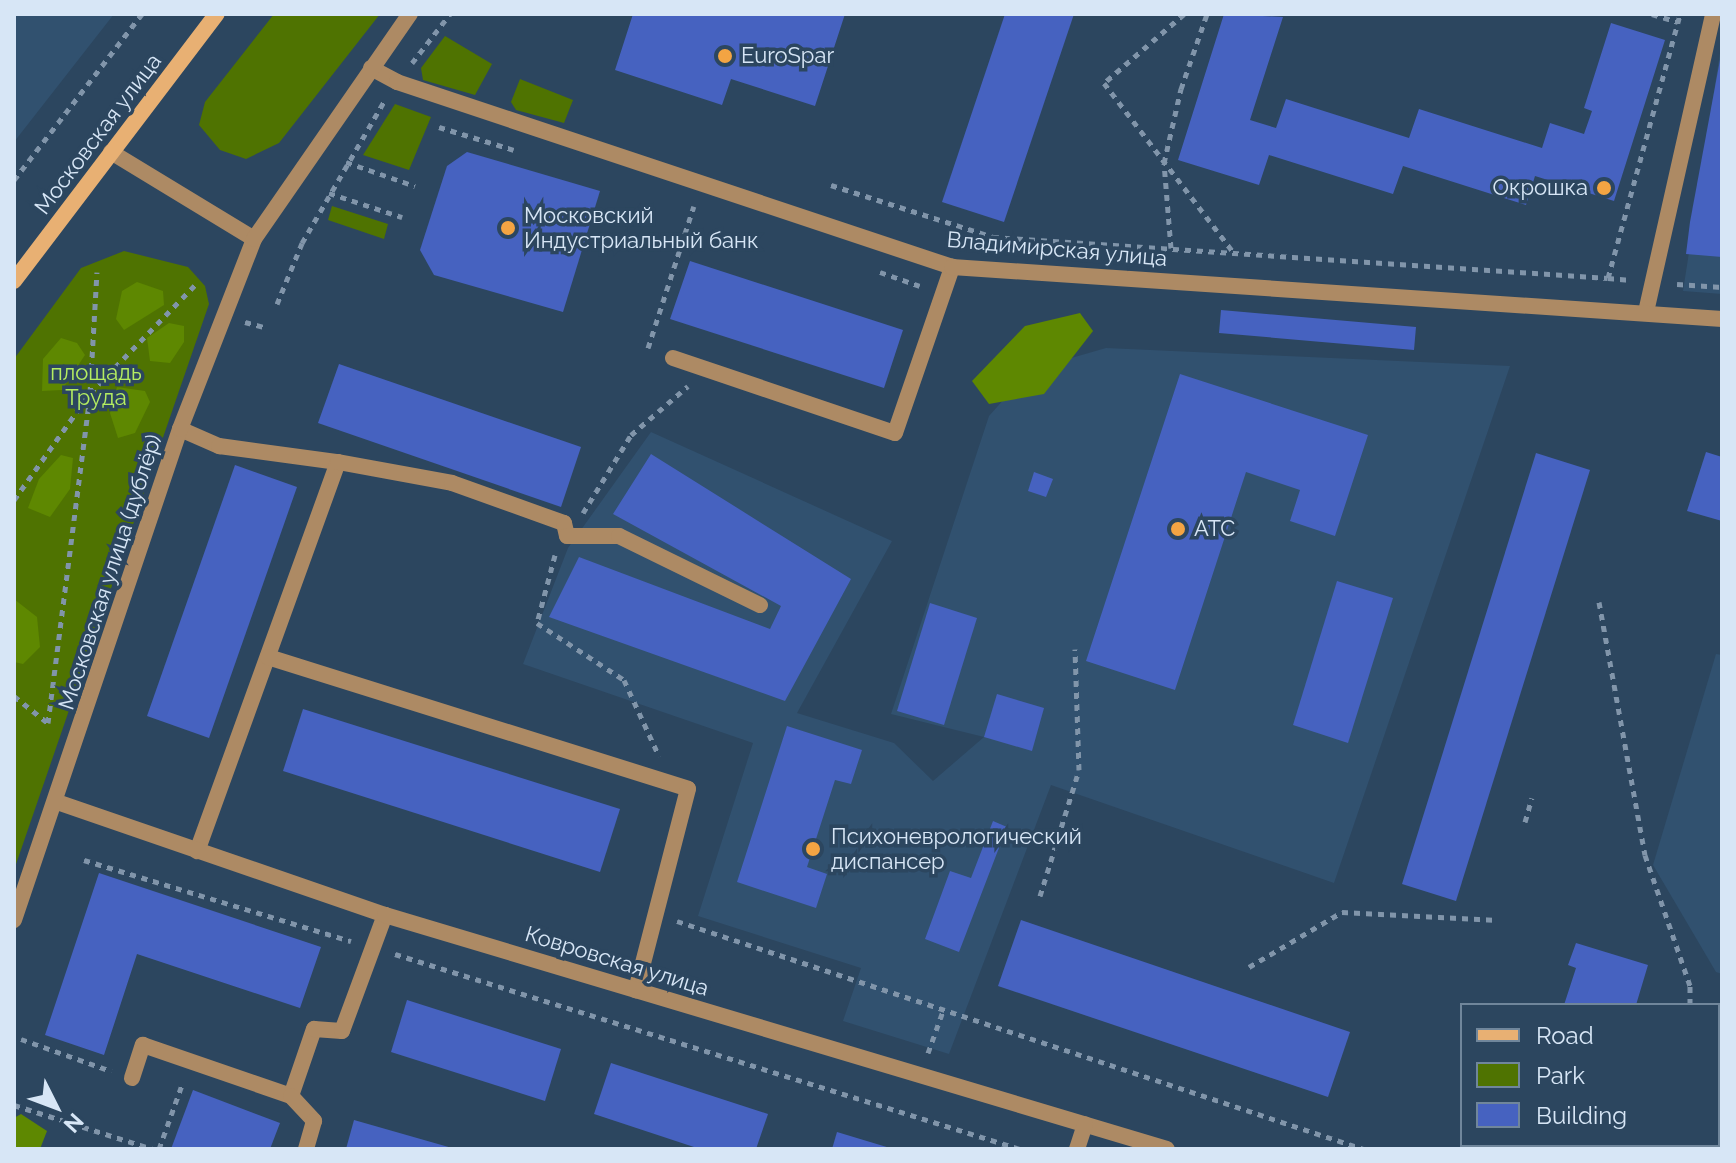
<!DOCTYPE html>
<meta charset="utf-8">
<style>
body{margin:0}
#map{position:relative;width:1736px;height:1163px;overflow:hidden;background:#2c465f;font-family:Raleway,sans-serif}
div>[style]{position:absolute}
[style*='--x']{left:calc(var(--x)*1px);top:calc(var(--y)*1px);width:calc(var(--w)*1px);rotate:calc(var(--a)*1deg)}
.built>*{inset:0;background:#31516f}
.green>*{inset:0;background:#4f7301}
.forest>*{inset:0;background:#5e8801}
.building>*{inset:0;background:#4662c0}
.path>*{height:5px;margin-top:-2.5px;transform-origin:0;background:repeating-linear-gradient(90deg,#8195aa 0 6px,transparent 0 12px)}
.lane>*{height:16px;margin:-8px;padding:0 8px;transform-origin:8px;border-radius:8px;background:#ad8a64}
.street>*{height:16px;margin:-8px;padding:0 8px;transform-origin:8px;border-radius:8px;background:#ad8a64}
.secondary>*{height:16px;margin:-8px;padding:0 8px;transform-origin:8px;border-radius:8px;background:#e8b073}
.dots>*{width:22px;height:22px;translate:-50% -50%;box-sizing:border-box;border:4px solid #2c465f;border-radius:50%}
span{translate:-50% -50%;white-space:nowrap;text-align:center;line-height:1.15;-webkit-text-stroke:7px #2c465f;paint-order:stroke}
.poi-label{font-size:22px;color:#d7e6f6}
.left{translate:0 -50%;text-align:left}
.right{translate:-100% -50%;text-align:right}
.street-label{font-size:22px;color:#d7e6f6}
.park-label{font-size:22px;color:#b5ee61}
.frame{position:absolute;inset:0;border:16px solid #d7e6f6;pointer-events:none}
.legend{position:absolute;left:1460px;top:1003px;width:260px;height:144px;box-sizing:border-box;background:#2c465f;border:2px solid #70869b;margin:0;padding:10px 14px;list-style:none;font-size:24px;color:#d7e6f6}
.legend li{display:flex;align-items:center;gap:16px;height:40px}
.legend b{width:40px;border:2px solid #70869b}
.north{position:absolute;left:16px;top:1067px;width:80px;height:80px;-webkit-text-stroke:6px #2c465f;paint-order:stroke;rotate:132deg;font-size:22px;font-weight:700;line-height:32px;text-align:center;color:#d7e6f6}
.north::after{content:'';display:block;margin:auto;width:28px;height:36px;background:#d7e6f6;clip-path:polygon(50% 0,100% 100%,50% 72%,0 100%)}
</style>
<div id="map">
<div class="built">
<div style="clip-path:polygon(14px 14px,114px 14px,14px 142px)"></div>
<div style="clip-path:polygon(1722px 40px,1722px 294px,1683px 291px)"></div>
<div style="clip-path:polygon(1106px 348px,1510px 366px,1334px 883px,1051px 785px,949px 1054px,843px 1021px,861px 968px,698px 916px,753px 743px,523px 664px,568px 548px,651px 432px,892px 541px,797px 713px,894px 743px,933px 781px,984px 737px,891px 714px,989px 416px,1030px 370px)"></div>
<div style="clip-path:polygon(1716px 654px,1722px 655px,1722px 974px,1716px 972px,1653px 865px)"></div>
</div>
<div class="green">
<div style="clip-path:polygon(274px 14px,380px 14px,279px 143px,246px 159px,220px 150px,199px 125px,205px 102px)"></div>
<div style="clip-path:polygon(445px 36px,492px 64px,475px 95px,423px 80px,421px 68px)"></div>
<div style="clip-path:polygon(520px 79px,573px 100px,564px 123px,516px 110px,511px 102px)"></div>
<div style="clip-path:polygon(395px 104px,431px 117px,409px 170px,363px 155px)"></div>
<div style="clip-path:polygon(332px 206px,388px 224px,384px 239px,328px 220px)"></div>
<div style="clip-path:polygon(124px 251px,188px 267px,205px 286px,209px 304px,14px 870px,14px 359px,81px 268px)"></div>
</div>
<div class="forest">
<div style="clip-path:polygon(137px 282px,163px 291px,164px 305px,124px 330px,116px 319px,122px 291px)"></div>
<div style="clip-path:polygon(1080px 313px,1093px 331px,1044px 394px,989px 404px,972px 381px,1025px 326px)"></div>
<div style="clip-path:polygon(169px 323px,184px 326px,184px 342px,170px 363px,150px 361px,147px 338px)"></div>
<div style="clip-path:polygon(61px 338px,77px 343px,85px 355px,62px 390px,42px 391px,43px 359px)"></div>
<div style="clip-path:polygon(117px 387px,145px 391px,150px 402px,135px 433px,118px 438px,110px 413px)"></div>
<div style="clip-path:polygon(61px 455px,73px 458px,70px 489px,50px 517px,28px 508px,39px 479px)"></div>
<div style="clip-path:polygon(14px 599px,37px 617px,40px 647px,23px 664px,14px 662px)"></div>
<div style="clip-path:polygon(21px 1114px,47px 1131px,40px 1149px,14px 1149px,14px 1118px)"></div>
</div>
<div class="building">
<div style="clip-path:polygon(633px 14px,845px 14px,815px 106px,731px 79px,722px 105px,615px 70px)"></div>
<div style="clip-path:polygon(1005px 14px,1074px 14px,1004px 222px,942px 202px)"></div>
<div style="clip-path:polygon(1224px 14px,1283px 17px,1250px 120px,1276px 128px,1286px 99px,1409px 138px,1419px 109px,1542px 148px,1550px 123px,1584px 134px,1592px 111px,1584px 108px,1611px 23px,1665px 40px,1614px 201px,1535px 176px,1526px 205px,1403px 166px,1393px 194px,1269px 155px,1259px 185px,1178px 160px)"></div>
<div style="clip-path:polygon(1722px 49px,1722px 257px,1686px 254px,1690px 222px)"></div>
<div style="clip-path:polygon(467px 152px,600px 191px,563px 312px,434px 275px,420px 250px,447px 166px)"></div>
<div style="clip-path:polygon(690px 261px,903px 330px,884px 388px,670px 319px)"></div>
<div style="clip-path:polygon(1221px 310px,1416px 327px,1414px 350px,1219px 333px)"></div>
<div style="clip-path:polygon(339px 364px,581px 447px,561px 507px,318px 423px)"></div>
<div style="clip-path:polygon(1180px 374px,1368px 435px,1335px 536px,1290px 521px,1300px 490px,1246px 472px,1175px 690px,1086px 661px)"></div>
<div style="clip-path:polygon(1706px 452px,1722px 457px,1722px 521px,1687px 511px)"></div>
<div style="clip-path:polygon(1536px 453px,1590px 470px,1456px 901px,1402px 884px)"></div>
<div style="clip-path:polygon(651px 454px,851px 579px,785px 701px,549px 617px,579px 557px,770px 629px,781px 606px,613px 514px)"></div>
<div style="clip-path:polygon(235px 465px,297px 487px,209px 738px,147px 716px)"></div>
<div style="clip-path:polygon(1034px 472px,1053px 479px,1046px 497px,1028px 491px)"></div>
<div style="clip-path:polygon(1337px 581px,1393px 598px,1348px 743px,1293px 725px)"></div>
<div style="clip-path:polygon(930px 603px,977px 618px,944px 725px,897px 711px)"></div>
<div style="clip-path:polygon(997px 694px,1044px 708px,1032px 751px,984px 737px)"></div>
<div style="clip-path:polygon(303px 709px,620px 809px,600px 872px,283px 771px)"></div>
<div style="clip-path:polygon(787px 726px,862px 750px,851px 784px,835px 780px,807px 867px,827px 874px,816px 908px,737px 882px)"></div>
<div style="clip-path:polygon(993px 821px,1007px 827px,959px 952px,925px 939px,950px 871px,971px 878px)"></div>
<div style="clip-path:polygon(99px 873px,321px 947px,300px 1008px,137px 954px,104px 1055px,45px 1035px)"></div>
<div style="clip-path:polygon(1021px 920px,1350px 1032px,1328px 1097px,998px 986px)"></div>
<div style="clip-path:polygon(1576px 943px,1648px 965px,1636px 1005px,1564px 1005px,1576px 968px,1568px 965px)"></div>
<div style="clip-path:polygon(407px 1000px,561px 1049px,545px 1101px,391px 1052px)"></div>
<div style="clip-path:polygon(611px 1063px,768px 1114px,756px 1149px,700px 1149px,594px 1114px)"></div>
<div style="clip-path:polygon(193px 1090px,280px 1123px,270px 1149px,171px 1149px)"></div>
<div style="clip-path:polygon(354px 1120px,452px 1148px,452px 1149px,346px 1149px)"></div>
<div style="clip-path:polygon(837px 1132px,890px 1148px,890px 1149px,832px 1149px)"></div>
</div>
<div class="path">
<div style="--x:1184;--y:14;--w:106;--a:139.2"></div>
<div style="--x:1104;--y:83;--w:213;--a:52.6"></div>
<div style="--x:1652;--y:14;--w:27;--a:17"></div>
<div style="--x:412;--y:63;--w:62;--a:-52.2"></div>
<div style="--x:439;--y:127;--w:78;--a:17"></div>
<div style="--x:346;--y:162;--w:73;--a:19.2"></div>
<div style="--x:14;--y:180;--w:210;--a:-52.4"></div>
<div style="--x:831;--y:185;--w:170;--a:17.8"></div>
<div style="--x:993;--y:237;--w:616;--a:3.81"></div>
<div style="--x:1608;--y:278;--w:274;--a:-74.7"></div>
<div style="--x:329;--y:193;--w:77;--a:18.2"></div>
<div style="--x:1171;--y:248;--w:85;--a:-94.7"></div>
<div style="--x:1164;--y:163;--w:76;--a:-77.1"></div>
<div style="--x:1181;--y:89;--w:79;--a:-70.9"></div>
<div style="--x:880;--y:272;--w:42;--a:19.3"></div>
<div style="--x:1608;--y:278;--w:23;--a:5"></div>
<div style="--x:1677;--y:284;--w:45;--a:3.8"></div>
<div style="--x:277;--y:304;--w:66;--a:-67.7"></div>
<div style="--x:302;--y:243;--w:165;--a:-59.9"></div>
<div style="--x:245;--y:322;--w:23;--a:15"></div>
<div style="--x:648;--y:348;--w:149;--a:-72.1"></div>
<div style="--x:14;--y:500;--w:131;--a:-54.6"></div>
<div style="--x:90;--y:393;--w:152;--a:-45.8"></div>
<div style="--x:583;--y:513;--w:92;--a:-58.4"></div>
<div style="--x:631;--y:435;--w:75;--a:-40.7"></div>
<div style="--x:555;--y:555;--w:70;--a:104.8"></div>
<div style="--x:537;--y:623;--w:104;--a:33.2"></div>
<div style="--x:624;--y:680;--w:84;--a:65.3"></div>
<div style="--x:1599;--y:602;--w:257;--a:79.7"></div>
<div style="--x:1645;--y:855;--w:139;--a:71"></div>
<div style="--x:1690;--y:986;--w:19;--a:90"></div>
<div style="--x:14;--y:696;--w:43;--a:38.5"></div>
<div style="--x:48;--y:723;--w:333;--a:-82.7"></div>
<div style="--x:90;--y:393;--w:121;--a:-86.7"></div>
<div style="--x:1525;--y:822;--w:25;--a:-74"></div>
<div style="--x:84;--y:860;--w:279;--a:16.9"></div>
<div style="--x:1040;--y:896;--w:132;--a:-72.8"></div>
<div style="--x:1079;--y:770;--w:121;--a:-91.9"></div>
<div style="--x:677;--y:921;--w:723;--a:18.38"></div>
<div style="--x:395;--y:954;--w:655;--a:17.33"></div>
<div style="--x:1249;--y:967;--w:108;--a:-30.6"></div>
<div style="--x:1342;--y:912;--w:156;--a:2.9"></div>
<div style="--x:21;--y:1039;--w:96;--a:19.6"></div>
<div style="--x:928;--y:1053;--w:48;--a:-70.4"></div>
<div style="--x:14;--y:1105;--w:146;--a:17.6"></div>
<div style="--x:159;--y:1149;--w:71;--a:-70.3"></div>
</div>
<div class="lane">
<div style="--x:1646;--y:312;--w:305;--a:-77.3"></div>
<div style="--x:673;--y:358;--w:234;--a:18.7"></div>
<div style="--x:895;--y:433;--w:176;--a:-71"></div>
<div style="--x:180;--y:429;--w:43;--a:23.6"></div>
<div style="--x:219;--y:446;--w:120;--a:7.7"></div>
<div style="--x:338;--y:462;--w:414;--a:109.9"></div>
<div style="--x:338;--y:462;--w:116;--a:10.4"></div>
<div style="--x:452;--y:483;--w:119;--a:19.7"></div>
<div style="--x:564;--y:523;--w:13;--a:77"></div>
<div style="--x:567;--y:536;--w:52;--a:0"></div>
<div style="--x:619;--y:536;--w:157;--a:26.1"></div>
<div style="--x:268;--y:657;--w:440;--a:17.4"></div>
<div style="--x:688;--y:789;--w:208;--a:104.5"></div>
<div style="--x:132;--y:1078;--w:35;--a:-72"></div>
<div style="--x:143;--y:1045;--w:157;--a:19"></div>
<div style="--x:291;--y:1096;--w:71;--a:-71.1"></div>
<div style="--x:314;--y:1029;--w:28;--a:4"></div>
<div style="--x:342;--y:1031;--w:124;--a:-69.7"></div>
<div style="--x:291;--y:1096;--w:34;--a:47"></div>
<div style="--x:314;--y:1121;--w:29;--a:106"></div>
</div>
<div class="street">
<div style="--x:371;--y:68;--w:30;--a:28"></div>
<div style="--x:397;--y:82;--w:585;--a:18.43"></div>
<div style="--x:952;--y:267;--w:772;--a:3.86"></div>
<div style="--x:111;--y:152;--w:167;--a:31.3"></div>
<div style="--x:57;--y:802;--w:347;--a:19"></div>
<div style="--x:385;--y:915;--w:816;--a:16.66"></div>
<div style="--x:14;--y:920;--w:518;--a:-71.32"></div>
<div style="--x:180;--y:429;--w:204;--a:-68.7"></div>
<div style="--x:254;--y:239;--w:274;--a:-55.3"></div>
<div style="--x:1077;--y:1149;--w:26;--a:-72"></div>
</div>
<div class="secondary">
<div style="--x:14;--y:281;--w:335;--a:-52.8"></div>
</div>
<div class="dots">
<div style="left:725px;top:56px;background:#f3a443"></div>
<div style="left:1604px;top:188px;background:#f3a443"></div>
<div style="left:508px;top:228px;background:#f3a443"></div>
<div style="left:1178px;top:529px;background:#f3a443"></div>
<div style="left:813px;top:849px;background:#f3a443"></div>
</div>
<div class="poi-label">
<span class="left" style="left:741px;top:56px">EuroSpar</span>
<span class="right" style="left:1588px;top:188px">Окрошка</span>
<span class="left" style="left:524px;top:228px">Московский<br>Индустриальный банк</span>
<span class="left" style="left:1194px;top:529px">АТС</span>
<span class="left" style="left:831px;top:849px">Психоневрологический<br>диспансер</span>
</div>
<div class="street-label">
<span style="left:98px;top:134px;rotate:-53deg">Московская улица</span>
<span style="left:1057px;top:249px;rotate:5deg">Владимирская улица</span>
<span style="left:110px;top:572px;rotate:-72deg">Московская улица (дублёр)</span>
<span style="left:617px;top:961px;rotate:17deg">Ковровская улица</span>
</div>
<div class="park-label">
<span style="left:96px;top:385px">площадь<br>Труда</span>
</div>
<div class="frame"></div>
<ul class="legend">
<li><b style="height:10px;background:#e8b073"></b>Road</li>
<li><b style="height:22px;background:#4f7301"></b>Park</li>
<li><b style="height:22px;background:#4662c0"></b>Building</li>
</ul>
<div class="north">N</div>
</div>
